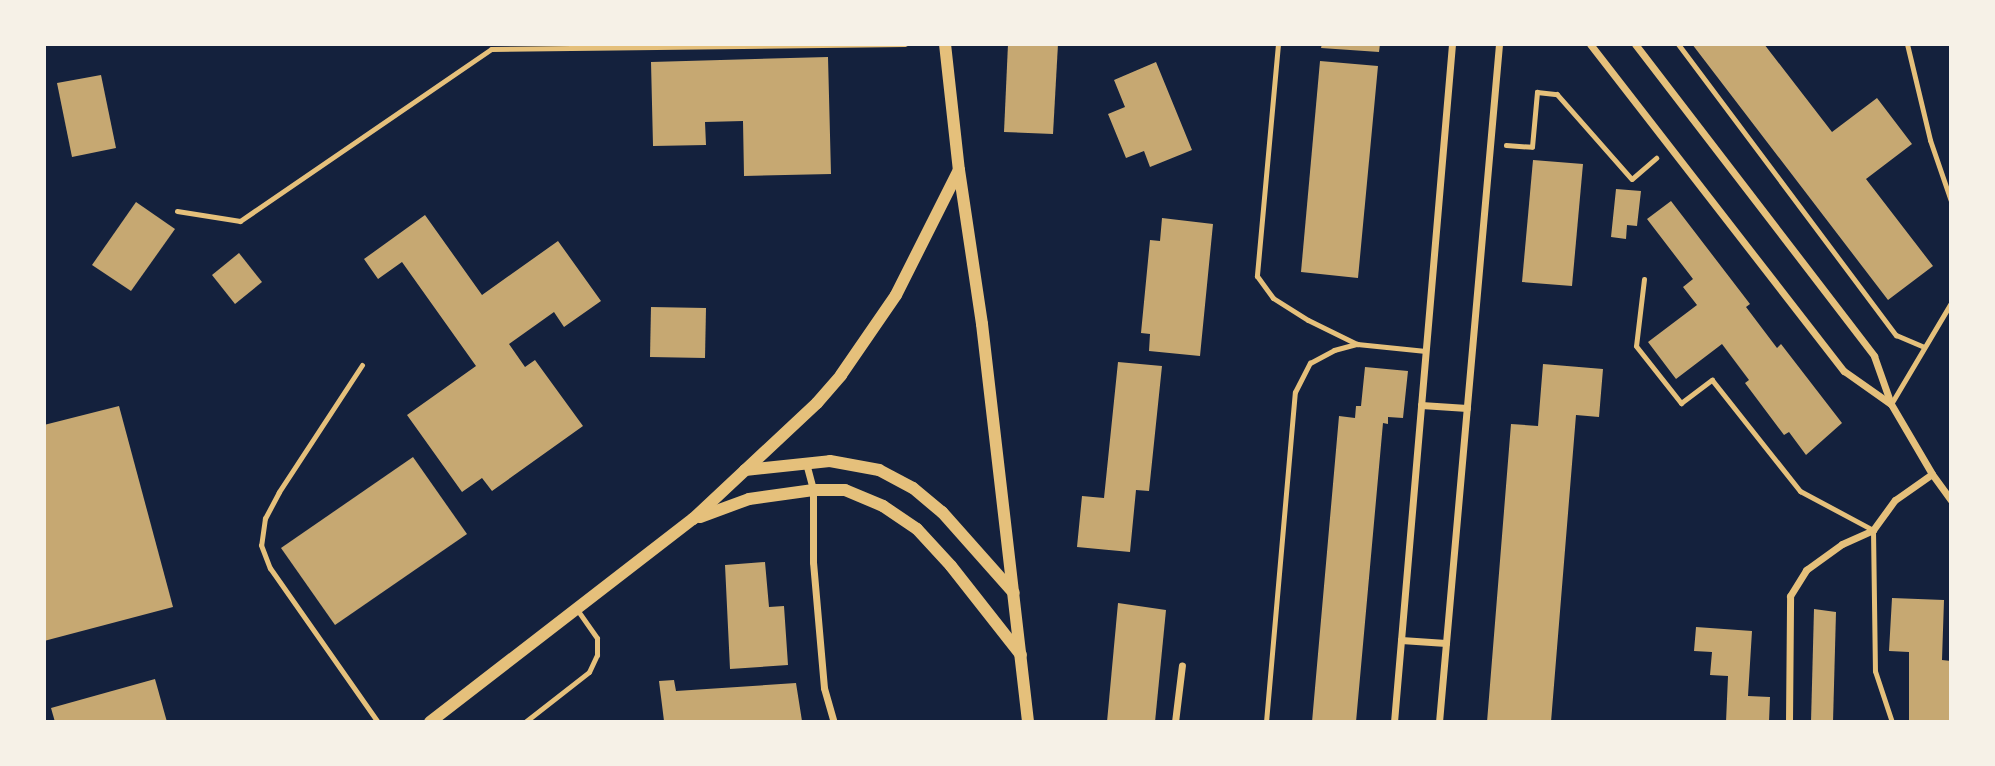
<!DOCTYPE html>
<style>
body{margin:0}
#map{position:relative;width:1995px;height:766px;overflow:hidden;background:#14213d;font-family:"DM Sans",sans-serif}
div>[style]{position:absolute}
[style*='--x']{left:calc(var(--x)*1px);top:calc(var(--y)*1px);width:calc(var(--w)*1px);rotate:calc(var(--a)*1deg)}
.building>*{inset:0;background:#c6a872}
.path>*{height:4.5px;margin:-2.25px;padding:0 2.25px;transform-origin:2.25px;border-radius:2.25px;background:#e5c07b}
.service>*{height:5px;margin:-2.5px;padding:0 2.5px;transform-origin:2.5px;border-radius:2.5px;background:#e5c07b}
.minor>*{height:7px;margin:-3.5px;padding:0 3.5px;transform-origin:3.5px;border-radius:3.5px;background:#e5c07b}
.tertiary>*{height:12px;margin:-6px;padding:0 6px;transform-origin:6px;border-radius:6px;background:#e5c07b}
span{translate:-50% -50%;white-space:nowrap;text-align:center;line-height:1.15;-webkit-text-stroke:7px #f6f1e7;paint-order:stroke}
.frame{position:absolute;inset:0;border:46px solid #f6f1e7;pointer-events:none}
</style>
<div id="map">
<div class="building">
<div style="clip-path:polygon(1008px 44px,1058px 44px,1053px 134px,1004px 132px)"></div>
<div style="clip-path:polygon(1322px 44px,1380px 44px,1379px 52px,1321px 48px)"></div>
<div style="clip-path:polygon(1692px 44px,1764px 44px,1832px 132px,1877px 98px,1912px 144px,1866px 179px,1933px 266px,1888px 300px)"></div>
<div style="clip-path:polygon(828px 57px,831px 174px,744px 176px,743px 121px,705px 122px,706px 145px,653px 146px,651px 62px)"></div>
<div style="clip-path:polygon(1320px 61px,1378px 66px,1358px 278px,1301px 272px)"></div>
<div style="clip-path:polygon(1156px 62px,1192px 150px,1150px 167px,1144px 151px,1126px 158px,1108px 114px,1125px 107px,1114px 80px)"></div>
<div style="clip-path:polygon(101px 75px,116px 148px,72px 157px,57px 83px)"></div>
<div style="clip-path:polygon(1533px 160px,1583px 164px,1572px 286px,1522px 282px)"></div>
<div style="clip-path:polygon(1616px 189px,1641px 191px,1637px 226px,1627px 225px,1626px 239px,1611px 237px)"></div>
<div style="clip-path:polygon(1671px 201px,1750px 304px,1746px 307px,1777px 348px,1781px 344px,1842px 423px,1806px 455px,1789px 432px,1784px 435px,1745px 383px,1749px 380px,1722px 344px,1676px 379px,1648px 342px,1697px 305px,1683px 287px,1693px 279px,1647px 219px)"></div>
<div style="clip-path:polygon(136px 202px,175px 229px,131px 291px,92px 265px)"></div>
<div style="clip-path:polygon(425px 215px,482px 295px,558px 241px,601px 301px,564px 327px,554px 312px,509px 344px,525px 367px,535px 360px,583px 426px,492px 491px,482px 478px,462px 492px,407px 415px,476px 366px,402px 262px,378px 279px,364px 259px)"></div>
<div style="clip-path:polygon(1162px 218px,1213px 224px,1200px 356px,1149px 351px,1150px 334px,1141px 333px,1150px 240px,1160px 241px)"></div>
<div style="clip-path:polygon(239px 253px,262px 282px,235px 304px,212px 275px)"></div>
<div style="clip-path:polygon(651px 307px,706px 308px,705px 358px,650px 357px)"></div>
<div style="clip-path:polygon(1118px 362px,1162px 366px,1149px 491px,1136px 490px,1130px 552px,1077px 547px,1082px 496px,1104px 498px)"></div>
<div style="clip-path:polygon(1543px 364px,1603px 369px,1599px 417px,1576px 415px,1551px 722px,1487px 722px,1511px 424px,1538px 426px)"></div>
<div style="clip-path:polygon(1365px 367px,1408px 371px,1403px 418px,1388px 417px,1388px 424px,1383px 423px,1356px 722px,1312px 722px,1339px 416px,1355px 418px,1356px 406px,1361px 406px)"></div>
<div style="clip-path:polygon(119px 406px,173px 607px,44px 641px,44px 425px)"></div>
<div style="clip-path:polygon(413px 457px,467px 534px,335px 625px,281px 548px)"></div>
<div style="clip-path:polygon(765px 562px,769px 607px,784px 606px,788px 665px,730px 669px,725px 565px)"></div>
<div style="clip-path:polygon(1892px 598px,1944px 600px,1942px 660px,1951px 661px,1951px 722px,1909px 722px,1909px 652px,1889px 651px)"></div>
<div style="clip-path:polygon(1118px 603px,1166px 610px,1155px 722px,1107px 722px)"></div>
<div style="clip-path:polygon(1814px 609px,1836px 612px,1833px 722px,1811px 722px)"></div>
<div style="clip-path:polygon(1696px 627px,1752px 631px,1748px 696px,1770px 697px,1769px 722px,1726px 722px,1728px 676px,1710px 675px,1712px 652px,1694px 651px)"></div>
<div style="clip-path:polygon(155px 679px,167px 722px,55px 722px,51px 708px)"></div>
<div style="clip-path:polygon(674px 680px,676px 691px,796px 683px,802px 721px,664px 721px,659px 681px)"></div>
</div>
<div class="path">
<div style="--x:1506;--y:145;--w:26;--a:4"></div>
<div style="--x:1532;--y:147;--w:55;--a:-84.8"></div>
<div style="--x:1537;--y:92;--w:20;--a:6"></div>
<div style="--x:1557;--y:94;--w:113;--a:48.6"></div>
<div style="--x:1632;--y:179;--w:32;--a:-41"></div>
</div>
<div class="service">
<div style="--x:1278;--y:44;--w:233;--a:95.2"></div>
<div style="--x:1257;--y:276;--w:27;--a:54"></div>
<div style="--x:1273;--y:298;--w:41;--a:32.2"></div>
<div style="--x:1308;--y:320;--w:55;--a:26.1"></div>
<div style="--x:1678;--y:44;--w:364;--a:53.2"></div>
<div style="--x:1896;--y:335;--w:30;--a:23"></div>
<div style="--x:1907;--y:44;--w:99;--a:76.5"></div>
<div style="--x:1930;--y:140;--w:65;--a:71"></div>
<div style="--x:177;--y:211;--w:64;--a:9"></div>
<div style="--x:240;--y:221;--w:304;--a:-34.4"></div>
<div style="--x:491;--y:49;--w:414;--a:-0.7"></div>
<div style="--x:1644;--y:279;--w:67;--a:96.8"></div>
<div style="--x:1636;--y:346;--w:73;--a:51.7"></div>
<div style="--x:1681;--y:403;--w:39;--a:-37"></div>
<div style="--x:1712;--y:380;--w:142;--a:51.6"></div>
<div style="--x:1800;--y:491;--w:83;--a:28.1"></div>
<div style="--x:1873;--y:530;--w:141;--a:89.2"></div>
<div style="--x:1875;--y:671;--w:54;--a:71.6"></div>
<div style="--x:362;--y:365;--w:152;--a:123.2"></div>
<div style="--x:279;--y:492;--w:30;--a:118"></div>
<div style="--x:265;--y:518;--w:27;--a:98"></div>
<div style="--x:261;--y:545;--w:25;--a:69"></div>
<div style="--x:270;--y:568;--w:188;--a:55"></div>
<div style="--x:1891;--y:404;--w:117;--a:-59.3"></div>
<div style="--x:525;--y:722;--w:81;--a:-38"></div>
<div style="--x:589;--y:672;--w:19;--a:-65"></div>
<div style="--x:597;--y:655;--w:17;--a:-90"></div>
<div style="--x:597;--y:638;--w:35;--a:-125"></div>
<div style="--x:1266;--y:722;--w:331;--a:-85"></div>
<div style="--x:1295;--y:392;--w:33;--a:-63"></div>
<div style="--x:1310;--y:363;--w:27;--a:-28"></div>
<div style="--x:1334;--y:350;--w:24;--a:-15"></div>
<div style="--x:1357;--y:344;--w:69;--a:5.8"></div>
</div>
<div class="minor">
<div style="--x:1590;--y:44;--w:414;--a:52.2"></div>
<div style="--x:1844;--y:371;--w:57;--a:35.1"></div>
<div style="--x:1635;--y:44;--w:393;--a:52.5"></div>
<div style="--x:1874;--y:356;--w:51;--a:70.5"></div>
<div style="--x:1891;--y:404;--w:81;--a:59.6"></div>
<div style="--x:1932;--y:474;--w:32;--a:54"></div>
<div style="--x:1421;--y:405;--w:46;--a:3.7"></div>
<div style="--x:806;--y:463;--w:28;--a:75"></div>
<div style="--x:813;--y:490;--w:72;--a:90"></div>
<div style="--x:813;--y:562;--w:126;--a:85"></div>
<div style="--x:824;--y:688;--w:35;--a:74"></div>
<div style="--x:1401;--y:640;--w:45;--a:3.8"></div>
<div style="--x:1175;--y:722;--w:57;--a:-83"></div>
<div style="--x:1394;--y:722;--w:680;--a:-85.11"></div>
<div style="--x:1439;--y:722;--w:681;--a:-84.94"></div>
<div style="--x:1789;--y:722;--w:126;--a:-89.5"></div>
<div style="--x:1790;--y:596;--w:31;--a:-58"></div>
<div style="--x:1806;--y:570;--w:44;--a:-35.8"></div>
<div style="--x:1842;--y:544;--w:34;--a:-24"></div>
<div style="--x:1873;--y:530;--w:37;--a:-54"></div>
<div style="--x:1895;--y:500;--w:45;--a:-35.1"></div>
</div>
<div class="tertiary">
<div style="--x:945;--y:44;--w:127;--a:83.7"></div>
<div style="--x:959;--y:170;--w:156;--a:81.5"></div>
<div style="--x:982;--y:324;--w:401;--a:83.4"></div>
<div style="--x:745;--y:470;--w:85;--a:-6"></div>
<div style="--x:830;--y:461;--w:50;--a:10.4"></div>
<div style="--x:879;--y:470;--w:38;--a:28"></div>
<div style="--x:913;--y:488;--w:38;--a:40"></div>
<div style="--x:942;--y:512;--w:108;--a:48.4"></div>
<div style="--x:700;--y:517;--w:52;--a:-20.2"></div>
<div style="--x:749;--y:499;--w:65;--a:-8"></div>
<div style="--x:813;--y:490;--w:32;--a:0"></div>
<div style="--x:845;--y:490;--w:41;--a:22.8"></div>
<div style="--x:883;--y:506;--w:41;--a:34.1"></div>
<div style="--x:917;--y:529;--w:50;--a:47.4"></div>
<div style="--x:951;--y:566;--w:113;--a:51.8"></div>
<div style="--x:430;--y:722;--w:332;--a:-37.7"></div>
<div style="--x:693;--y:519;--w:170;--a:-43.1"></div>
<div style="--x:817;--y:403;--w:37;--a:-49"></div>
<div style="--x:841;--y:375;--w:97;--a:-55.5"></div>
<div style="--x:896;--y:295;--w:140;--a:-63.3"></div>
</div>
<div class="frame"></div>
</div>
